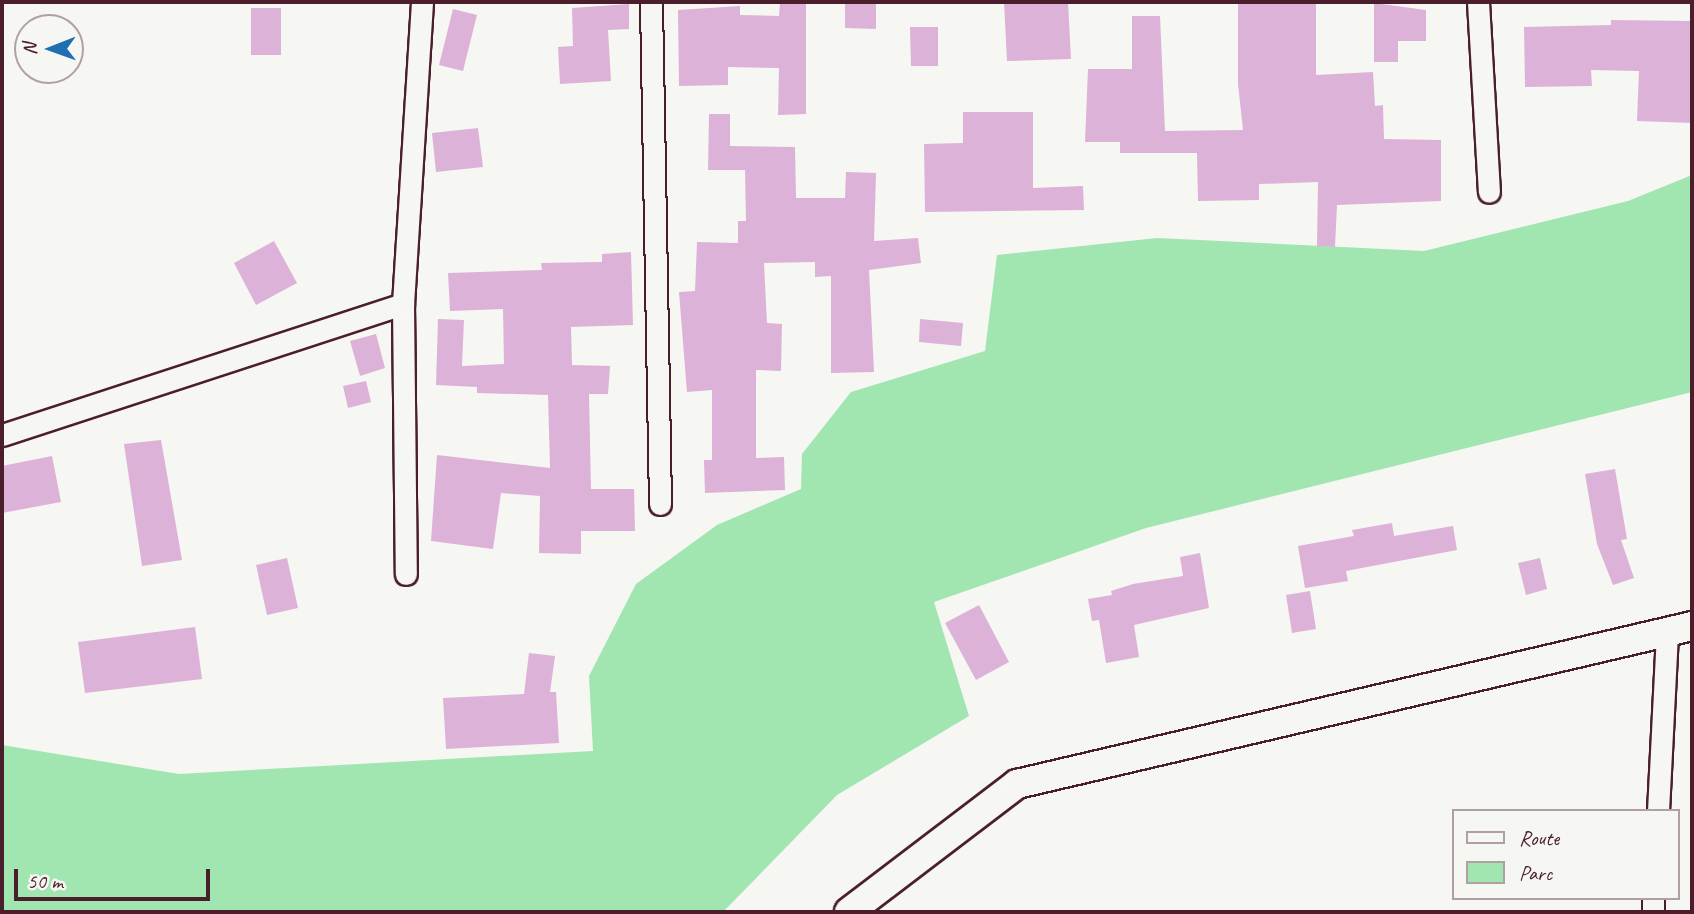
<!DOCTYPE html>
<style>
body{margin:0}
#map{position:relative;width:1694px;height:914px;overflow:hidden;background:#f6f6f2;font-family:Caveat,sans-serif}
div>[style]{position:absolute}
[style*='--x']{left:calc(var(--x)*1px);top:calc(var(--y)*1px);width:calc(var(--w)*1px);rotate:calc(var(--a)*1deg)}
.green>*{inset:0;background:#a1e5b0}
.building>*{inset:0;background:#ddb2d8}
.roads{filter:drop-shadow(2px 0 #4a1f2b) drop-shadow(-2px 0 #4a1f2b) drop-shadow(0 2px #4a1f2b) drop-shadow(0 -2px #4a1f2b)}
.minor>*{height:21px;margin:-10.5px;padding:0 10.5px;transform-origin:10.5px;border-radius:10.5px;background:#f6f6f2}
.secondary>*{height:28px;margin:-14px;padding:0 14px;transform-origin:14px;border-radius:14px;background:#f6f6f2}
span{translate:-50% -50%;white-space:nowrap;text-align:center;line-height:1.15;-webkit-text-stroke:6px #f6f6f2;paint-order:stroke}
.frame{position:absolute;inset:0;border:4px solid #4a1f2b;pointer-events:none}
.legend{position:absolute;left:1452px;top:809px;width:228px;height:91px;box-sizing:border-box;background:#f6f6f2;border:2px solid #b1a0a2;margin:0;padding:9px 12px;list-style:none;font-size:21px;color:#4a1f2b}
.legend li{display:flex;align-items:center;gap:14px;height:35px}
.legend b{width:35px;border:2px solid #b1a0a2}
.north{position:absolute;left:14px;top:14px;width:70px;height:70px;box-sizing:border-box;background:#f6f6f2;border:2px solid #b1a0a2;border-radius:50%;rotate:269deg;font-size:19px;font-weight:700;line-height:28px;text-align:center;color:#4a1f2b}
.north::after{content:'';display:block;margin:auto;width:24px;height:32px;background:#1f6fb2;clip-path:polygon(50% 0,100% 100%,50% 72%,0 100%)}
.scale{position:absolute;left:14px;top:869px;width:196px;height:32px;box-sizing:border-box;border:4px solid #4a1f2b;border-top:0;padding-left:9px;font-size:21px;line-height:24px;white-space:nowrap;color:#4a1f2b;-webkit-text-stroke:5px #f6f6f2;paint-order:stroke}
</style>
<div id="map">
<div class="green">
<div style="clip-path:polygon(1692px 175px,1692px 392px,1146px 528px,934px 602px,969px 716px,837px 795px,723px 912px,2px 912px,2px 745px,179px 774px,593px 751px,589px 676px,636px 584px,717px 525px,801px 489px,802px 454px,851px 392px,985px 351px,997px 255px,1157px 238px,1424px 251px,1628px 201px)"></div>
</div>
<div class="building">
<div style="clip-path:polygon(780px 2px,806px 2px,806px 114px,778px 115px,779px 68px,728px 67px,728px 85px,679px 86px,678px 10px,740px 6px,740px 15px,779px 16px)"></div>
<div style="clip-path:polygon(1004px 2px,1068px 2px,1071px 59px,1007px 61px)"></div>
<div style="clip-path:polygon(1238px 2px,1316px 2px,1316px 75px,1373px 72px,1375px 106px,1383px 105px,1384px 139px,1441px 140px,1441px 201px,1337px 205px,1335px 247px,1317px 246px,1318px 182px,1259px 184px,1259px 200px,1198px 201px,1197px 153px,1120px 153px,1120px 142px,1085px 142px,1088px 69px,1132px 69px,1132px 16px,1160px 16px,1165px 131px,1243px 130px,1238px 84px)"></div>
<div style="clip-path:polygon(1374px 3px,1426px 10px,1426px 41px,1398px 41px,1398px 62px,1374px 62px)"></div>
<div style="clip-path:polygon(629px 4px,629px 29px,608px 30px,611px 81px,560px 84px,558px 47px,573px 46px,572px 8px)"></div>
<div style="clip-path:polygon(845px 4px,876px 4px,876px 29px,845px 28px)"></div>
<div style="clip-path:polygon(251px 8px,281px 8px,281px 55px,251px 55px)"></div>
<div style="clip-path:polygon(453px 9px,477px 15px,463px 71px,439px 65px)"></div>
<div style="clip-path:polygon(1611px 20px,1692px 21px,1692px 123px,1637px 121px,1639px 71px,1591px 70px,1592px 86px,1525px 87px,1524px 27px,1611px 25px)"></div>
<div style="clip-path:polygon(910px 27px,938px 27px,938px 66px,911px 66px)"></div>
<div style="clip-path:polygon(963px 112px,1033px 112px,1033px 188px,1083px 186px,1084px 210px,925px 212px,924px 144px,963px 143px)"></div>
<div style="clip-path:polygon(709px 114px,730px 114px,730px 146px,795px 147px,796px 198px,845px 198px,846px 172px,876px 173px,874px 241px,918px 238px,921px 263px,869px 270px,874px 372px,831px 373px,831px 276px,815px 277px,815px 262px,764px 263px,767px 323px,782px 324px,781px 371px,756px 370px,756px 458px,784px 457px,785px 490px,705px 493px,704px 460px,712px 460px,712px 390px,687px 392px,679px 292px,695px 291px,697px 242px,738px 243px,738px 221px,746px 221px,745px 170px,708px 170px)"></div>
<div style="clip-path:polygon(478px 128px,483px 167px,436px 172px,432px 133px)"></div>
<div style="clip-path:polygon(274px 241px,297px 283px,256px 305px,234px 263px)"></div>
<div style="clip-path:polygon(631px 252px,633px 325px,571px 327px,572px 365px,610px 366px,608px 394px,589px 394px,591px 489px,634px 489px,635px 531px,581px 531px,581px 554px,539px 553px,540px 496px,501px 493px,493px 549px,431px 541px,437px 455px,550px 468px,548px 395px,477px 393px,477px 387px,436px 385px,438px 319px,464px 320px,462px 366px,504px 364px,503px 309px,450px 311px,448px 273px,542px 270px,541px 263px,602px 262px,602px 254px)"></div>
<div style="clip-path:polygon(920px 319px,963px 323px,961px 346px,919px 342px)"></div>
<div style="clip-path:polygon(376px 334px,385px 368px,360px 376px,350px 341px)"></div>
<div style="clip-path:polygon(366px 381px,371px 402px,348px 408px,343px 386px)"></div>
<div style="clip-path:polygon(161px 440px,182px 560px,142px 566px,124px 444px)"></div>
<div style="clip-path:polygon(52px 456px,61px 502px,2px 513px,2px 466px)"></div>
<div style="clip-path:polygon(1615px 469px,1627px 539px,1621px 540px,1634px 578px,1613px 585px,1597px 544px,1585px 474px)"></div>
<div style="clip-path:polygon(1392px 523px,1394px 536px,1453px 526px,1457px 550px,1346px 571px,1348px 581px,1305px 588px,1298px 546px,1354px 536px,1352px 530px)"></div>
<div style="clip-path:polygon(1200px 553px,1209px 608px,1134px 625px,1139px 657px,1106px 663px,1099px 620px,1092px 621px,1088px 599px,1112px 595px,1111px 591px,1133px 584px,1183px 576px,1180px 557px)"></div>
<div style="clip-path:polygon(287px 558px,298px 608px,267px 615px,256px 565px)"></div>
<div style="clip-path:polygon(1540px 558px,1547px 589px,1526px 595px,1518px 563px)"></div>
<div style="clip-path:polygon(1310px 591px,1316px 629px,1292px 633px,1286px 595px)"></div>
<div style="clip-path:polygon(979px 605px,1009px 662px,976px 680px,945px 623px)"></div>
<div style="clip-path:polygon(195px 627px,202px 679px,85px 693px,78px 642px)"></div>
<div style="clip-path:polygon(529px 653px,555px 656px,550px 692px,556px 692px,559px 743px,446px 749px,443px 698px,524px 694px)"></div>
</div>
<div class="roads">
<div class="minor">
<div style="--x:651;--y:2;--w:502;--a:88.97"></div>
<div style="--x:1478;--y:2;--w:190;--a:86.7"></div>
<div style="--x:403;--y:304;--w:270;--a:89.4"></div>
<div style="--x:2;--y:435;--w:422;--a:-18.1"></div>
<div style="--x:403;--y:304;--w:303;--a:-86.4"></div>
<div style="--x:1658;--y:811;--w:180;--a:-87.1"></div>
<div style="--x:1653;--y:912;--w:14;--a:-90"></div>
</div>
<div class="secondary">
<div style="--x:849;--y:912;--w:211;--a:-37.3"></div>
<div style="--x:1017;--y:784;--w:693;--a:-13.17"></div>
</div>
</div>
<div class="frame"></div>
<ul class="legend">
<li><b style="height:9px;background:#f6f6f2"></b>Route</li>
<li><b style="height:19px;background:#a1e5b0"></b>Parc</li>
</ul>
<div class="north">N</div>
<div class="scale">50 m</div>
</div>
